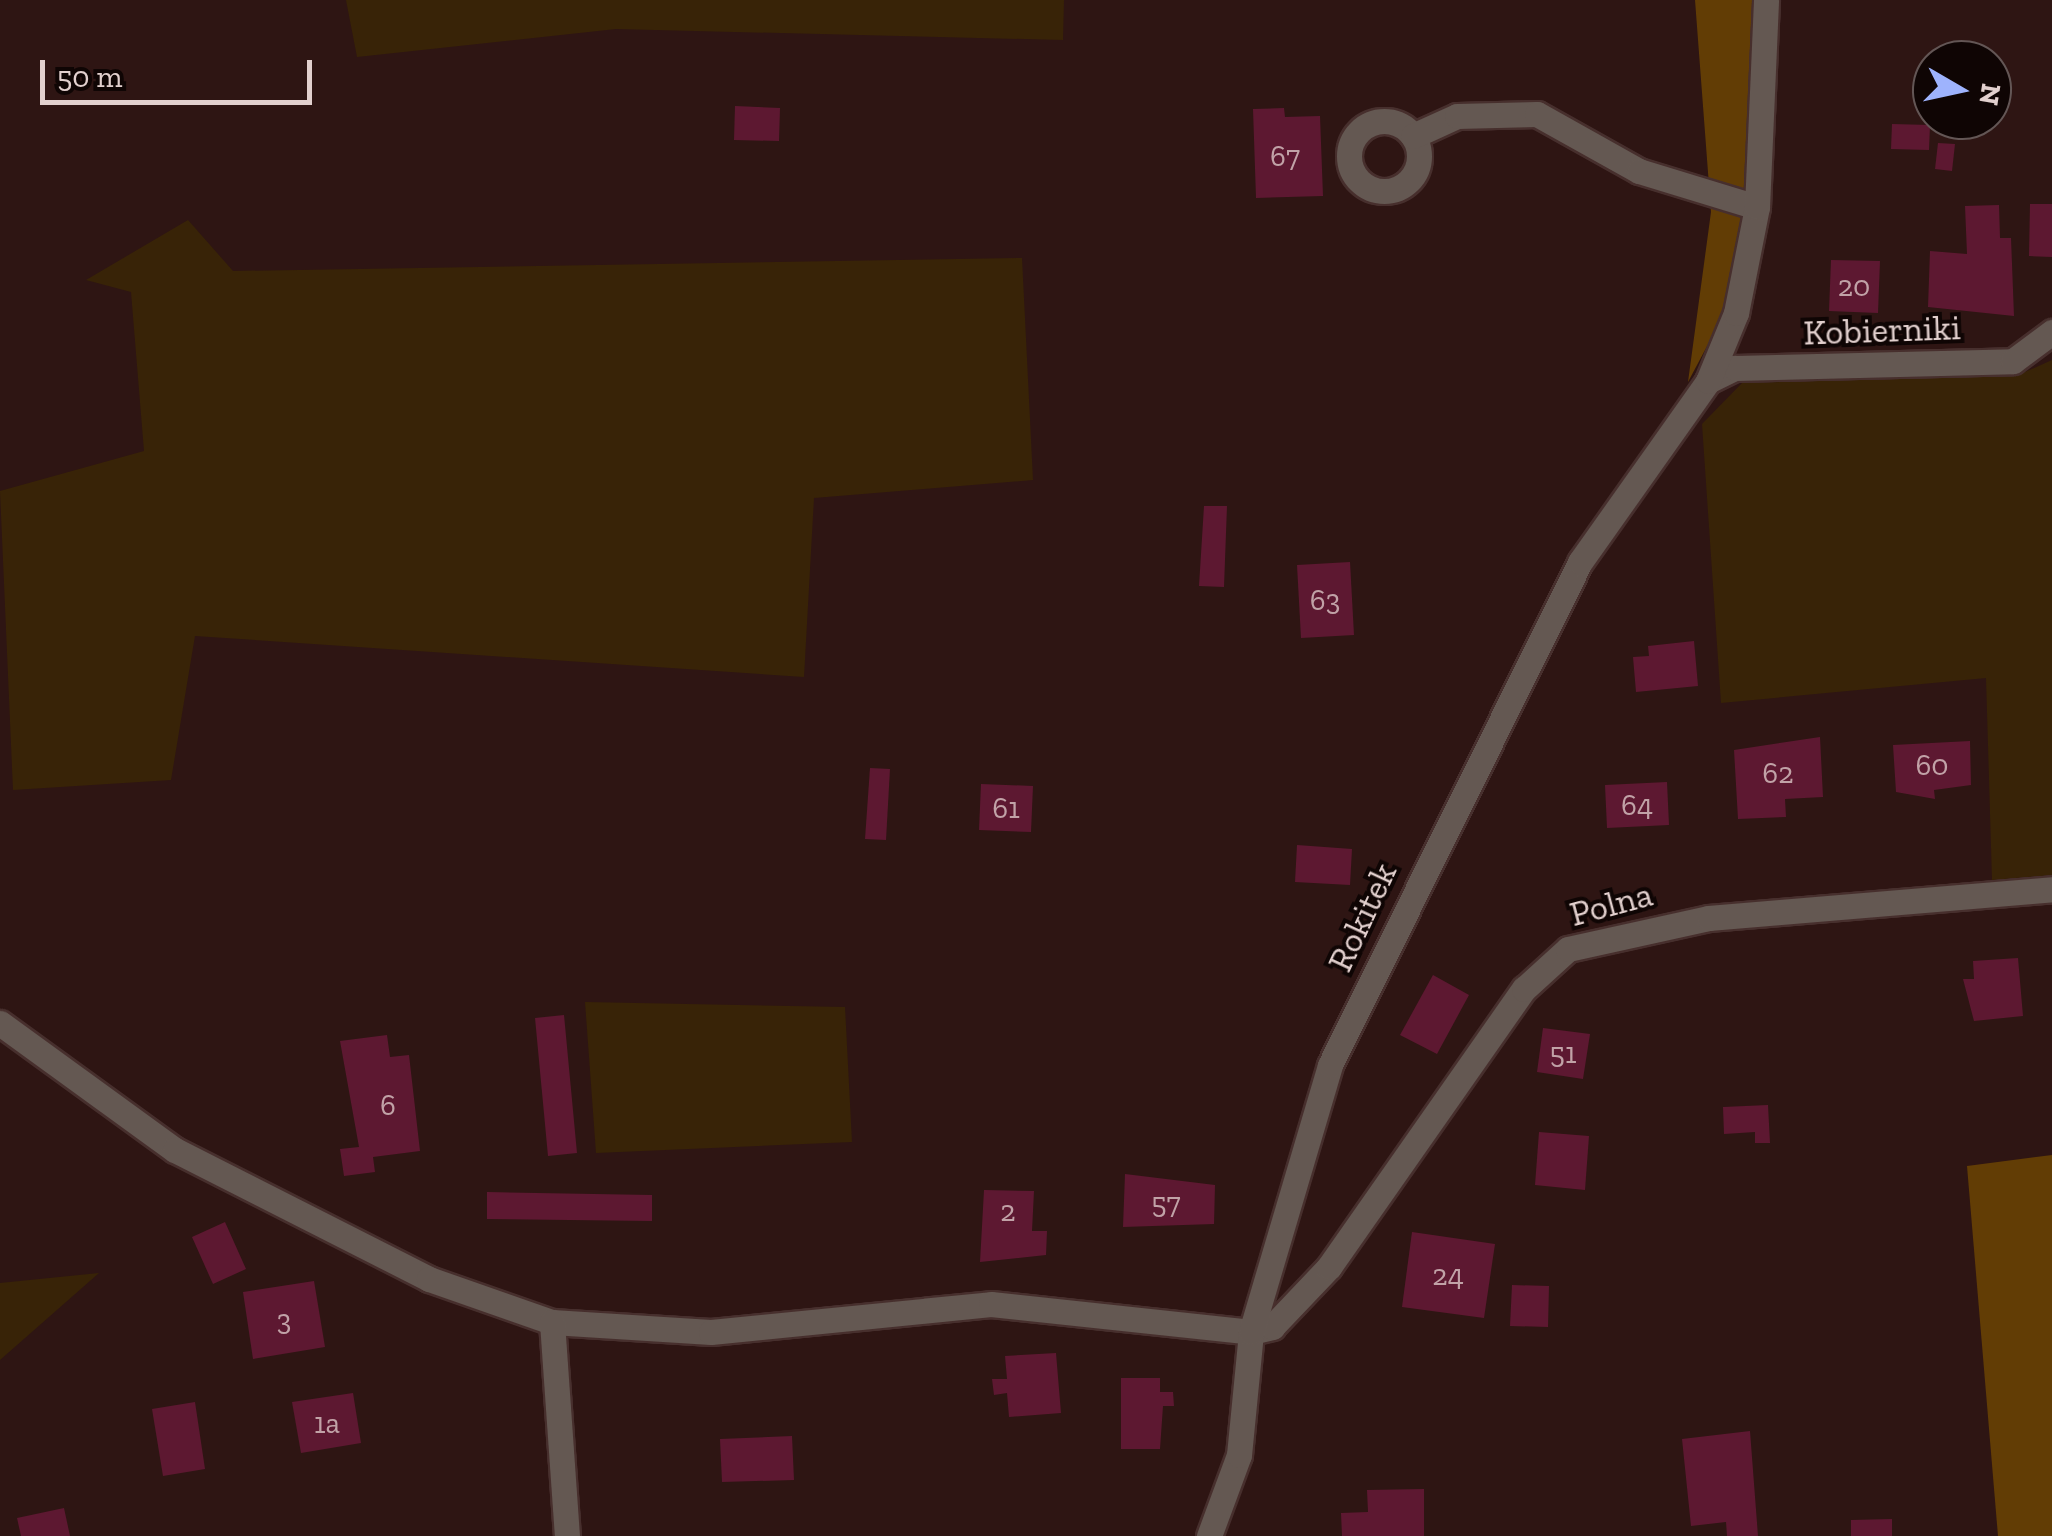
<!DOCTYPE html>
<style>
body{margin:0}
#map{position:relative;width:2052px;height:1536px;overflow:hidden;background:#2e1513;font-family:"Zilla Slab",serif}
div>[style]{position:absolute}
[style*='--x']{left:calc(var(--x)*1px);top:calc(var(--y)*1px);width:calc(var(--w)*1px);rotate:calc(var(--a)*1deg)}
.green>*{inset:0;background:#382307}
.forest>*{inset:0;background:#623d05}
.building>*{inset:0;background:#5d1831}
.roads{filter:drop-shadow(2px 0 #472f2d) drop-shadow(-2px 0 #472f2d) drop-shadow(0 2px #472f2d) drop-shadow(0 -2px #472f2d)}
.minor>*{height:25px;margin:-12.5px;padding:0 12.5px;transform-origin:12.5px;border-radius:12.5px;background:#645852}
.minor>.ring{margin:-12.5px;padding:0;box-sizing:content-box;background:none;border:25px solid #645852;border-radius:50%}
span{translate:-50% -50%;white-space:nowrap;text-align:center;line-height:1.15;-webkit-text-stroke:8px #0f0504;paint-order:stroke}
.number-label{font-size:30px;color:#c1a2a7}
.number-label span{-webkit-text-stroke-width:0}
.street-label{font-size:35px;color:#e2d0ce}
.north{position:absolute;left:1912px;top:40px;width:100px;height:100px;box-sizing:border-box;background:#0f0504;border:2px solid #635655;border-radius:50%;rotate:99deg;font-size:28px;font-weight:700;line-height:40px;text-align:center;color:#e2d0ce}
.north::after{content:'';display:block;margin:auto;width:35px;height:45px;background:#9eb3fd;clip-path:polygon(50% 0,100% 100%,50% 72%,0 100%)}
.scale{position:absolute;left:40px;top:60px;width:272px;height:45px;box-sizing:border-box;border:5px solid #e2d0ce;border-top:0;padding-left:12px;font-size:30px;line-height:35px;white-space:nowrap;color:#e2d0ce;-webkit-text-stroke:8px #0f0504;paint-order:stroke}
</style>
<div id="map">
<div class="green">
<div style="clip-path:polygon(346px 0,1064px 0,1063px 40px,616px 29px,357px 57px)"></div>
<div style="clip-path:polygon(188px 220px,233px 271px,1022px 258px,1033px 480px,814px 498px,804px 677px,195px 636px,171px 780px,13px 790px,0 491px,144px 451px,131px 292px,86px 280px)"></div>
<div style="clip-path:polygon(2052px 360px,2052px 875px,1992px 880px,1986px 678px,1721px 703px,1702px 424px,1742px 383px,2016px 376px)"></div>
<div style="clip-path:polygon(585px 1002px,845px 1007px,852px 1142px,596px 1153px)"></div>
<div style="clip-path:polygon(99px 1273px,0 1360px,0 1283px)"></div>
</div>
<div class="forest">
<div style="clip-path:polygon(1695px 0,1755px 0,1743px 243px,1729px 305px,1688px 382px,1711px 212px)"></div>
<div style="clip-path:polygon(2052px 1155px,2052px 1536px,1998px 1536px,1967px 1166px)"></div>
</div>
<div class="building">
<div style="clip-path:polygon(735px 106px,780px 108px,779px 141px,734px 140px)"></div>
<div style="clip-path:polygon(1284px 108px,1285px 117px,1320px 116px,1323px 196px,1256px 198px,1253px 109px)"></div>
<div style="clip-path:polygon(1892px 124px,1930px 125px,1929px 150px,1891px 149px)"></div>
<div style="clip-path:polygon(1938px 143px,1955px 144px,1952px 171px,1935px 169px)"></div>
<div style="clip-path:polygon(2030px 204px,2052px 204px,2052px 257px,2029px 256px)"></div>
<div style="clip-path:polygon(1999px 205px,2000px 238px,2011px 238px,2014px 316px,1928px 307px,1930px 251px,1967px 254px,1965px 206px)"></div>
<div style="clip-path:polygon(1831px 260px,1880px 261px,1878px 313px,1829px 311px)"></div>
<div style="clip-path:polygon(1204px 506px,1227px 506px,1224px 587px,1199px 586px)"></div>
<div style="clip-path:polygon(1350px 562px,1354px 635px,1301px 638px,1297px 565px)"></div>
<div style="clip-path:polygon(1694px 641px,1698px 686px,1636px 692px,1633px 657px,1649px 656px,1648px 646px)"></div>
<div style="clip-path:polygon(1820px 737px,1823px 797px,1785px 799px,1786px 817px,1738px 819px,1734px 750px)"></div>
<div style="clip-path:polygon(1970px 741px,1971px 785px,1934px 790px,1935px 799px,1896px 792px,1893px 745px)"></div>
<div style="clip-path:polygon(870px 768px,890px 769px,886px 840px,865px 839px)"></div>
<div style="clip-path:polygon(1667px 782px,1669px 825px,1607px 828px,1605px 785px)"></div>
<div style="clip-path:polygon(981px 784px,1033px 786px,1031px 832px,979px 830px)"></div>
<div style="clip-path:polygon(1297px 845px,1352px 849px,1350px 885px,1295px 882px)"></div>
<div style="clip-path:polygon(2018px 958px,2023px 1016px,1974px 1021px,1963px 979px,1974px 979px,1973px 961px)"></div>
<div style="clip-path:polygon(1433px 975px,1469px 995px,1437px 1054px,1400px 1035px)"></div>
<div style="clip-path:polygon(564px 1015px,577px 1153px,548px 1156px,535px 1018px)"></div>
<div style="clip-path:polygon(1543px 1028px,1590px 1034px,1583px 1079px,1537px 1072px)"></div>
<div style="clip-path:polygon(387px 1035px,390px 1057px,409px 1055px,420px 1151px,373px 1157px,375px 1172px,344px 1176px,340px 1149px,359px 1147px,340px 1041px)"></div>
<div style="clip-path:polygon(1768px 1105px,1770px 1143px,1755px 1143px,1755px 1132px,1724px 1134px,1723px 1107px)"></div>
<div style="clip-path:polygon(1539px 1132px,1589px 1136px,1585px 1190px,1535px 1185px)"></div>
<div style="clip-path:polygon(1125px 1174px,1215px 1185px,1214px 1224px,1123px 1227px)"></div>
<div style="clip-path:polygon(984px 1190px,1034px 1191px,1032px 1231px,1047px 1231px,1046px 1255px,980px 1262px)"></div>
<div style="clip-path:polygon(487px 1192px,652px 1195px,652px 1221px,487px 1219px)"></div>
<div style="clip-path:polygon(225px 1222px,246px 1269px,213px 1284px,192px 1237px)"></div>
<div style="clip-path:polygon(1412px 1232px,1495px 1244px,1484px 1318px,1402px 1307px)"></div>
<div style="clip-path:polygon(314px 1281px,325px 1347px,253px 1359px,243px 1292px)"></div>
<div style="clip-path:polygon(1512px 1285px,1549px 1286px,1548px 1327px,1510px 1326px)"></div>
<div style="clip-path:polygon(1056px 1353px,1061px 1413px,1009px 1417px,1007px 1393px,994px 1395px,992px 1379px,1007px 1379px,1005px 1356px)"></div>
<div style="clip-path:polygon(1121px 1378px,1160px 1378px,1160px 1392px,1173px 1392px,1174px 1406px,1163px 1406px,1160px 1449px,1121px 1449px)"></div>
<div style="clip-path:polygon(353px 1393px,361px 1443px,301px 1453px,292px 1402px)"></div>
<div style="clip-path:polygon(195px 1402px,205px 1469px,163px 1476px,152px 1409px)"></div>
<div style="clip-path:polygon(1750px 1431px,1758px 1536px,1727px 1536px,1726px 1522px,1691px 1526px,1682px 1439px)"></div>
<div style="clip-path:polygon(792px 1436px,794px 1480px,722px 1482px,720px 1439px)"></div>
<div style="clip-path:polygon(1424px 1489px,1424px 1536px,1342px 1536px,1341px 1513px,1368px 1512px,1367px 1490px)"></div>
<div style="clip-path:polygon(64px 1508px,70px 1536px,21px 1536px,17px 1518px)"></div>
<div style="clip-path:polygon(1892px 1519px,1892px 1536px,1851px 1536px,1851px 1520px)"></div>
</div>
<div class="roads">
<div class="minor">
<div class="ring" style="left:1349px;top:121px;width:45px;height:45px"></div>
<div style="--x:1413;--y:136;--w:48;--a:-24.4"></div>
<div style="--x:1457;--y:116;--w:80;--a:-1.4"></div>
<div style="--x:1537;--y:114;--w:117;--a:29.2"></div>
<div style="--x:1639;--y:171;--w:123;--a:17"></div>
<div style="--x:1708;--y:381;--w:30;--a:-26"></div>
<div style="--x:1735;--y:368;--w:278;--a:-1.4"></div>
<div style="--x:2013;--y:361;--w:49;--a:-36.6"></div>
<div style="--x:0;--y:1023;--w:216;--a:36"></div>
<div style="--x:175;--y:1150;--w:285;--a:26.9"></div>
<div style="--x:429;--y:1279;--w:130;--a:19.3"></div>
<div style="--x:552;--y:1322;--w:159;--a:3.6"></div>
<div style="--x:711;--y:1332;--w:281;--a:-5.7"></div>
<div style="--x:991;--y:1304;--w:262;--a:6.1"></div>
<div style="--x:1251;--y:1332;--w:22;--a:-13"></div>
<div style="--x:1272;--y:1327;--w:83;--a:-46.5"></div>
<div style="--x:1329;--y:1267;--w:340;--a:-55"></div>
<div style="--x:1524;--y:989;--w:59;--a:-42.3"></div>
<div style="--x:1568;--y:949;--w:144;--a:-12.4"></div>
<div style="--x:1709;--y:918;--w:344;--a:-4.8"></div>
<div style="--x:552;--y:1322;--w:215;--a:86"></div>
<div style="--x:1209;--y:1536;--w:86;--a:-69.7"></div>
<div style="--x:1239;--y:1455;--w:124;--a:-84.4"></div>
<div style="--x:1251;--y:1332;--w:278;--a:-73.5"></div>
<div style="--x:1330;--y:1065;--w:562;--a:-63.57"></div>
<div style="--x:1580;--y:562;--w:222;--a:-54.7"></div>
<div style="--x:1708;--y:381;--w:74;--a:-67.6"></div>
<div style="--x:1736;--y:313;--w:108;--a:-78.8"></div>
<div style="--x:1757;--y:207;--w:207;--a:-87.5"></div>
</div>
</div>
<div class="number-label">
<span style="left:1285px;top:156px">67</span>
<span style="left:1854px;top:286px">20</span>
<span style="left:1325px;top:600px">63</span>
<span style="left:1932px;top:765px">60</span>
<span style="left:1778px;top:773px">62</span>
<span style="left:1637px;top:805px">64</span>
<span style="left:1006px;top:808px">61</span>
<span style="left:1563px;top:1053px">51</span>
<span style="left:388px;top:1105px">6</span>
<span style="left:1166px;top:1203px">57</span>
<span style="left:1008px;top:1211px">2</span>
<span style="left:1448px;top:1275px">24</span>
<span style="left:284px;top:1320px">3</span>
<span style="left:327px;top:1423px">1a</span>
</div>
<div class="street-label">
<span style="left:1882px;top:330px;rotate:-2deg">Kobierniki</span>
<span style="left:1611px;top:904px;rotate:-15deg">Polna</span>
<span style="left:1362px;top:917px;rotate:-65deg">Rokitek</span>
</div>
<div class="north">N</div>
<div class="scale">50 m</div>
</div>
